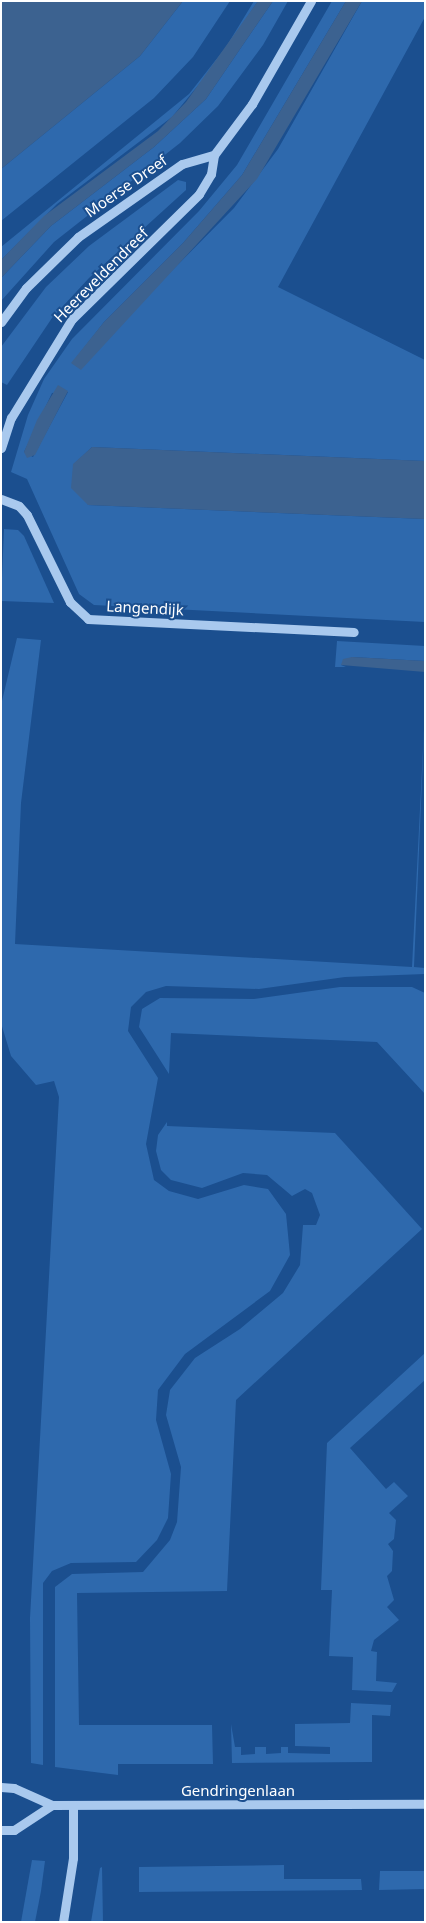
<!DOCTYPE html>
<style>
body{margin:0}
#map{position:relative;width:426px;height:1923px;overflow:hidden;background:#1b4f8f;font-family:"Noto Sans",sans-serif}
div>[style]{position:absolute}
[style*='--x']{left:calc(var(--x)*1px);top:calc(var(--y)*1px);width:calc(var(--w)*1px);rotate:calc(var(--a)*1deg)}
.green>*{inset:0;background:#2e69ad}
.water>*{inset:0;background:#3c6290}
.minor>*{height:9px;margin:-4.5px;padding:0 4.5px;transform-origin:4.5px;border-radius:4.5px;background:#a9c9ee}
span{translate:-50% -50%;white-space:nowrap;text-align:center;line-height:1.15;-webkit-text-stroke:4px #1b4f8f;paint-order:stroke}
.street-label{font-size:15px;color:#fff}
.frame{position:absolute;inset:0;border:2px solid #fff;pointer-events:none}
</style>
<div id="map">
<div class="green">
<div style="clip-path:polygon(183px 1px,230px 1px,193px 57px,154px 98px,1px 221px,1px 169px,140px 56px)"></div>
<div style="clip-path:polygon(254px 1px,258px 1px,215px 65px,172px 117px,57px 204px,1px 260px,1px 247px,189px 94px,226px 47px)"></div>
<div style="clip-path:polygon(273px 1px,288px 1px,263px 45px,218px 106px,180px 143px,54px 242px,1px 301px,1px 278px,51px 226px,154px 147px,206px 99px)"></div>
<div style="clip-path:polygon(evenodd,332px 1px,346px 1px,242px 175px,183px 243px,104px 322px,72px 363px,81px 369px,116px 327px,234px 208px,278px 149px,362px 1px,425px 1px,425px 17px,278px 287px,425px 360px,425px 461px,92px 447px,74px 464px,88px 505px,425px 519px,425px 622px,94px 605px,79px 594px,27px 479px,11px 472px,28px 415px,44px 379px,72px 339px,199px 211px,237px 165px,332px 1px,68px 392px,33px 457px,24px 452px,52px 393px,68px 392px)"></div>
<div style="clip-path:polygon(178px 180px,186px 182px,186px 190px,89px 278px,52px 318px,7px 385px,1px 382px,1px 347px,46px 287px,89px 246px)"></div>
<div style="clip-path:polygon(4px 529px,18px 530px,24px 536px,54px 603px,1px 601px)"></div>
<div style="clip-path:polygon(17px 638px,41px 640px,21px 803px,15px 944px,412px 967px,425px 710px,414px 967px,425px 968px,425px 974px,345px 977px,259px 989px,166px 986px,146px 992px,131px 1007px,128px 1031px,158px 1078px,146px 1144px,154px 1180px,169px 1191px,198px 1199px,244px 1185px,268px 1189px,286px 1214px,290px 1255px,270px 1291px,185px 1354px,158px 1390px,156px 1420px,171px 1474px,168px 1518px,157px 1540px,136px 1562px,71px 1563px,52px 1571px,43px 1583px,43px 1765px,31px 1763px,30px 1618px,59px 1097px,54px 1081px,36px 1085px,11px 1056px,1px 1023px,1px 705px)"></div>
<div style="clip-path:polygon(337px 641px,425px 646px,425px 661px,352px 657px,341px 665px,346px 667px,335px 667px)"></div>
<div style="clip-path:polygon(340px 987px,412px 987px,425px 993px,425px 1094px,377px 1042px,171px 1033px,169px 1074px,139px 1027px,142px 1009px,160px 998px,254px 999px)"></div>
<div style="clip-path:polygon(167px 1122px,167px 1126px,335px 1133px,422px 1229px,236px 1400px,227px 1591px,77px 1593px,79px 1725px,212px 1725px,213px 1764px,118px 1764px,118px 1775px,102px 1773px,55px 1767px,55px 1587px,72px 1574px,143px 1572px,170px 1540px,177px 1522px,181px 1467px,166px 1415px,170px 1390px,195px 1358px,240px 1329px,283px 1293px,300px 1265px,303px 1225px,316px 1225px,320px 1215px,312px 1193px,305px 1189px,292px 1196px,267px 1175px,243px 1173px,202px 1188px,171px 1180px,161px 1170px,156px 1151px,158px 1135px)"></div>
<div style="clip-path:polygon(425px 1353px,425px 1380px,350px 1448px,386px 1489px,394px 1482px,408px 1496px,389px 1513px,396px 1520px,394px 1539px,388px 1544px,393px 1551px,392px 1571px,387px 1576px,394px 1600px,387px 1607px,399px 1620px,374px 1640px,371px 1651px,377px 1652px,376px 1681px,397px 1683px,392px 1692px,352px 1690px,353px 1657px,329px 1656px,332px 1590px,321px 1590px,327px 1443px)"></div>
<div style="clip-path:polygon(351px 1703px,391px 1705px,390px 1716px,372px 1715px,372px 1762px,232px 1763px,231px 1724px,235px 1747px,241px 1747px,241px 1755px,255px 1754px,255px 1747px,266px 1747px,266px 1754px,281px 1753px,281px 1747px,288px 1747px,288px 1753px,330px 1754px,330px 1747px,295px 1746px,295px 1724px,350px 1723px)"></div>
<div style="clip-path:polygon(32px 1860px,45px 1861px,41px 1891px,35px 1922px,21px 1922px)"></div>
<div style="clip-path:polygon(284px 1865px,284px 1879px,361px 1879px,362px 1890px,139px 1892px,139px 1867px)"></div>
<div style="clip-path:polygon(102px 1867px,103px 1922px,91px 1922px,100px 1868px)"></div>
<div style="clip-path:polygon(380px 1871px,425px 1871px,425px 1889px,379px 1890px)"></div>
</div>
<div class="water">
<div style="clip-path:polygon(1px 1px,183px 1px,140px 56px,1px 169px)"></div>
<div style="clip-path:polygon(258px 1px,273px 1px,206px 99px,154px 147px,51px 226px,1px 278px,1px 260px,44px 216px,158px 131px,186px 102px)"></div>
<div style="clip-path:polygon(346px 1px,362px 1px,257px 179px,81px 370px,71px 363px,104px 322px,183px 243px,242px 175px)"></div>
<div style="clip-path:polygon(58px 385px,68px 391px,35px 455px,27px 458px,24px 452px,37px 420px)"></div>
<div style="clip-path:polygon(92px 447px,425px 461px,425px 519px,88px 505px,71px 488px,73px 464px)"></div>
<div style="clip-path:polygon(352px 657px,425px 661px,425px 672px,341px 665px,343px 659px)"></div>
</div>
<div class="minor">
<div style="--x:1;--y:322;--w:42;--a:-53.7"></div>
<div style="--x:26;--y:288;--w:73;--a:-44.4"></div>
<div style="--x:78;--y:237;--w:127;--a:-35.1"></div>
<div style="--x:182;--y:164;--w:33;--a:-16"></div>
<div style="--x:214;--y:155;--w:64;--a:-53.3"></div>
<div style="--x:252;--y:104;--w:119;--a:-60.2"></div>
<div style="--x:1;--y:448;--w:32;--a:-72"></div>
<div style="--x:11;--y:418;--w:116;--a:-58.4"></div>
<div style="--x:72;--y:319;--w:178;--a:-44.5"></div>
<div style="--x:199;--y:194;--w:23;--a:-59"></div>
<div style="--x:211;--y:174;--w:19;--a:-81"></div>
<div style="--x:1;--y:499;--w:19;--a:21"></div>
<div style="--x:19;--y:506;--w:12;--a:48"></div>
<div style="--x:27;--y:515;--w:97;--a:63.7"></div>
<div style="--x:70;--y:602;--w:25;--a:43"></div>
<div style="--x:88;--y:619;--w:266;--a:2.8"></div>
<div style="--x:1;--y:1787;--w:13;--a:4"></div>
<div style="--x:14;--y:1788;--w:42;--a:24.1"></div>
<div style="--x:52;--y:1805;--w:373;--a:-0.2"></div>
<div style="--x:1;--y:1830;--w:13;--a:0"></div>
<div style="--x:14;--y:1830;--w:45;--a:-33.3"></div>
<div style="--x:63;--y:1922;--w:65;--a:-81.1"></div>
<div style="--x:73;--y:1858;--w:53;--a:-90"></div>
</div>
<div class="street-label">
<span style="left:126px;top:186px;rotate:-35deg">Moerse Dreef</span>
<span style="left:101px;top:275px;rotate:-45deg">Heereveldendreef</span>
<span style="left:145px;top:608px;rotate:3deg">Langendijk</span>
<span style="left:238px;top:1791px">Gendringenlaan</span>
</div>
<div class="frame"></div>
</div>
